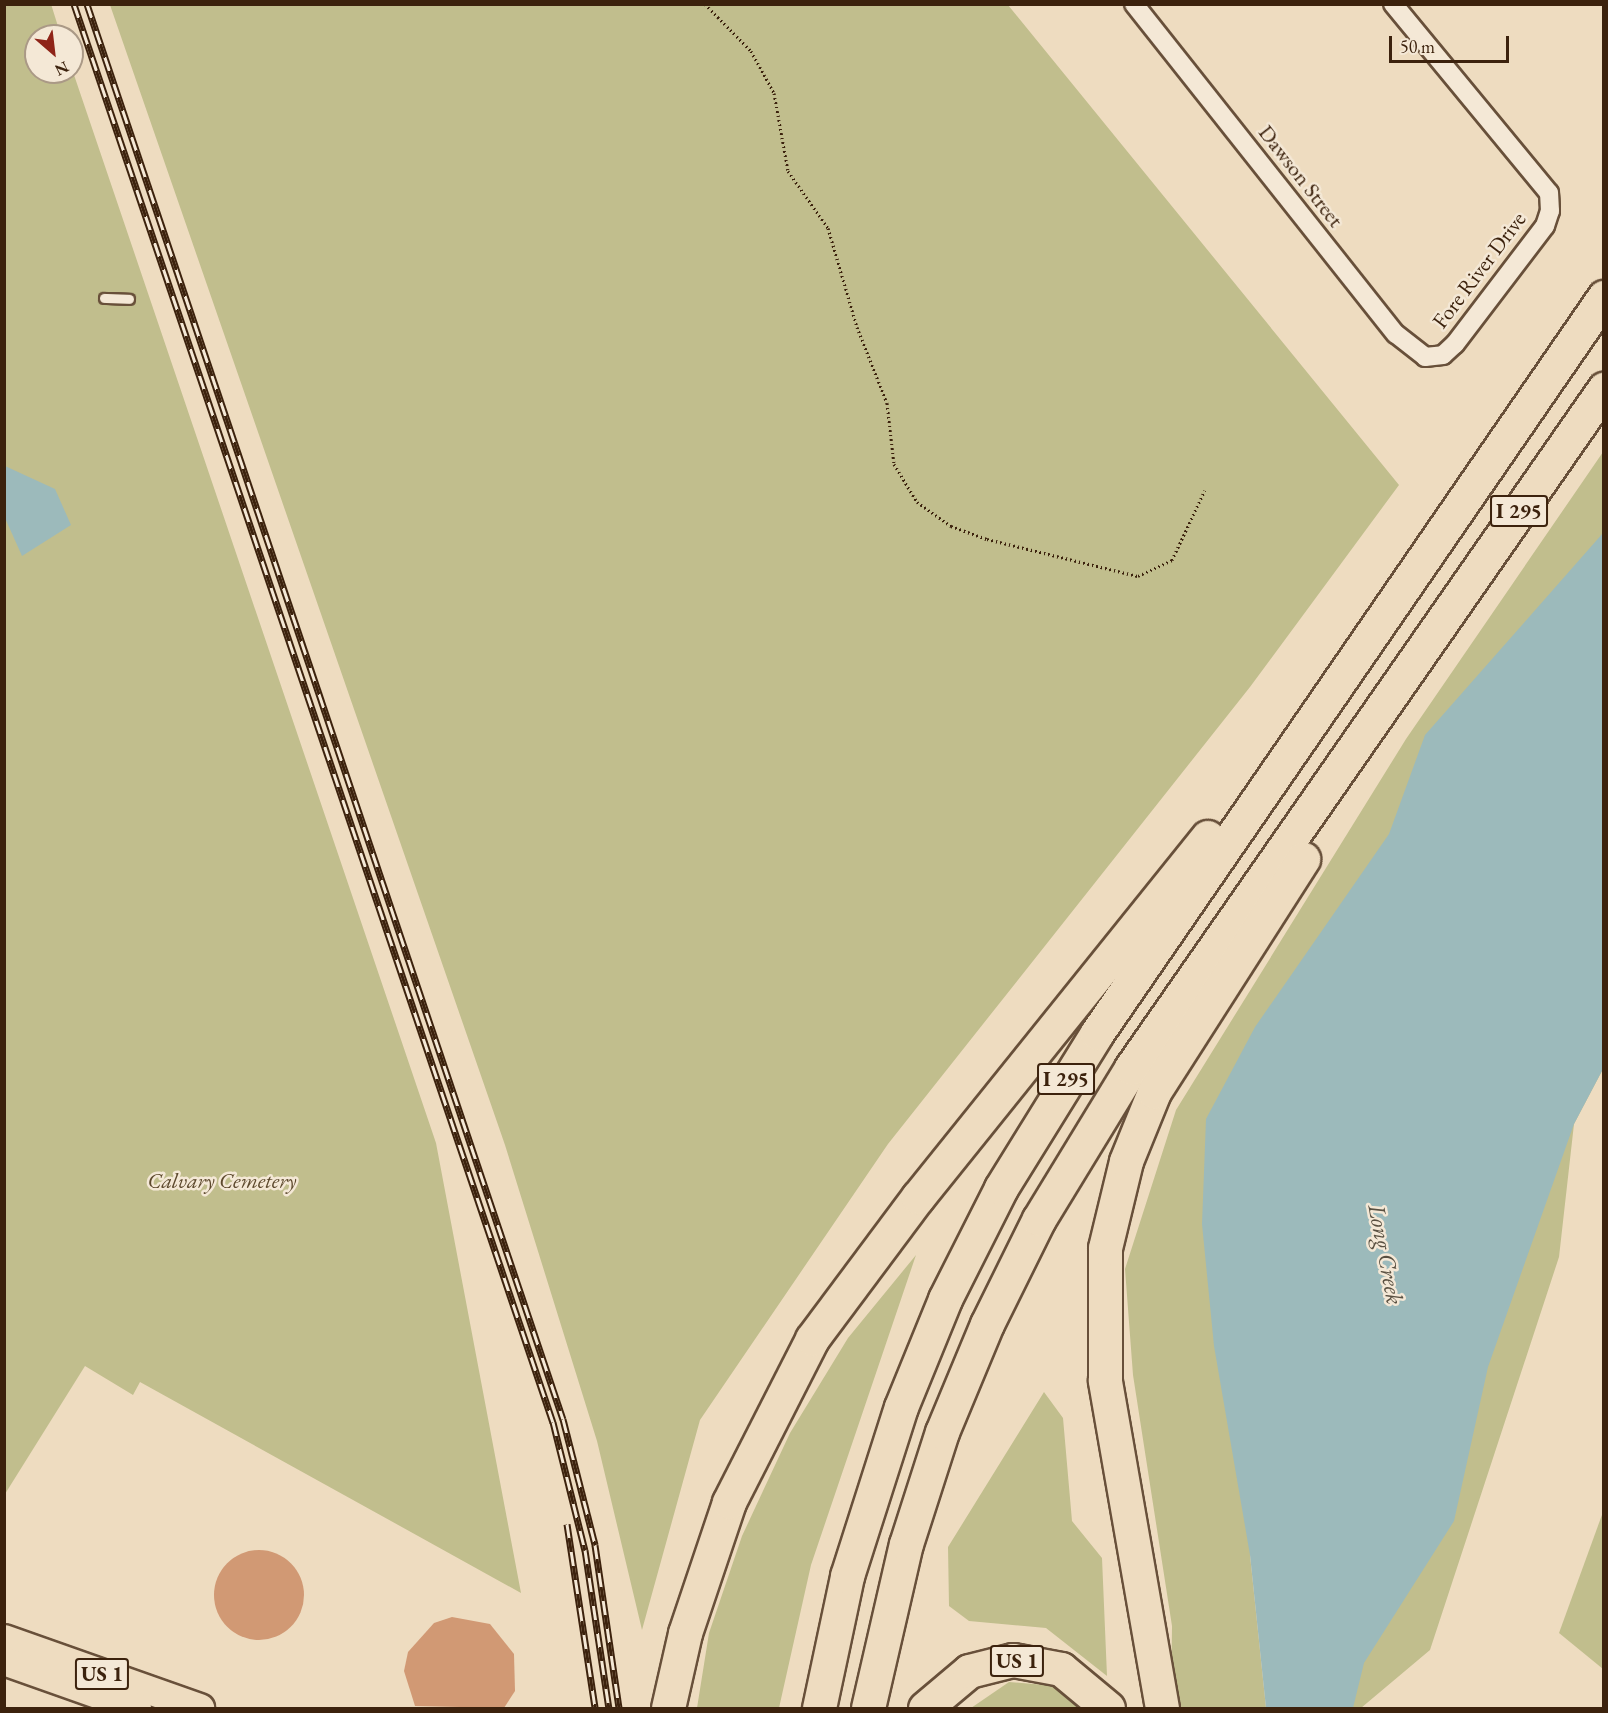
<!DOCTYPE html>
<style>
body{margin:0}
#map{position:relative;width:1608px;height:1713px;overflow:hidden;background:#eedcc0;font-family:"EB Garamond",serif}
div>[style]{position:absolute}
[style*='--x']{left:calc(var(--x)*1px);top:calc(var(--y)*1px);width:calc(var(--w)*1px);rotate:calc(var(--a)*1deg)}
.green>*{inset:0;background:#c1be8d}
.water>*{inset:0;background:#9cbabb}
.building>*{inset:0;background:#d19974}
.round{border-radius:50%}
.path>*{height:3px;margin-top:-1.5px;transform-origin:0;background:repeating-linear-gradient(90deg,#3c220d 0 1.5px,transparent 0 4.5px)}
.roads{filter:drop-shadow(2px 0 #68503a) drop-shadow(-2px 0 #68503a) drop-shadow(0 2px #68503a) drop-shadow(0 -2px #68503a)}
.service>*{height:9px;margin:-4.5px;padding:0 4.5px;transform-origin:4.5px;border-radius:4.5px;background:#f4e8d6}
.minor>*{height:18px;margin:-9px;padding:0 9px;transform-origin:9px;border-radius:9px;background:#f4e8d6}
.primary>*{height:28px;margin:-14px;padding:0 14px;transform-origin:14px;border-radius:14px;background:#eedcc0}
.motorway>*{height:33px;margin:-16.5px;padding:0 16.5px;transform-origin:16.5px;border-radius:16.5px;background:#eedcc0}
.rail>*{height:7px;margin-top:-3.5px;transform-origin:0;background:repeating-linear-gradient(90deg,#f4e8d6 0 14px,#3c220d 0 28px);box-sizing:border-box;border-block:2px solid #3c220d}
span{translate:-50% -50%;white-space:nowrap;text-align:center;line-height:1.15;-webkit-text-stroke:5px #f4e8d6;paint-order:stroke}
.shield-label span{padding:2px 4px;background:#f4e8d6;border:2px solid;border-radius:4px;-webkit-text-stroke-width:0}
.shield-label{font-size:21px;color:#3c220d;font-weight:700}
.street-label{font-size:22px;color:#3c220d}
.park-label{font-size:22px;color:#5d492d;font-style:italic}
.water-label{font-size:24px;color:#595041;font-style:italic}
.frame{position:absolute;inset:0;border:6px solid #3c220d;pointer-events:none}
.north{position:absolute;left:24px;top:24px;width:60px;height:60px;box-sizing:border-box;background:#f4e8d6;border:2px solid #aa9986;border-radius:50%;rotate:152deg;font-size:16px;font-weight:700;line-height:24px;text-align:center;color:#3c220d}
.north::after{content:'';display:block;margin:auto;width:21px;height:27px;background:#8f2418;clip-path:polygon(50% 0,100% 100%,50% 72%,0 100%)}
.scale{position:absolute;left:1389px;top:36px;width:120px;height:27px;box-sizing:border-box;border:3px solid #3c220d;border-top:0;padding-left:8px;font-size:18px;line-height:21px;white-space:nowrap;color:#3c220d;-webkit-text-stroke:4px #f4e8d6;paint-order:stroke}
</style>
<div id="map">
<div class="green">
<div style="clip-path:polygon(51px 4px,61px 36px,36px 36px,36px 72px,72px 69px,436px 1143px,521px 1593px,140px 1382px,133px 1395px,85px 1366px,5px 1494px,4px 5px)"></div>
<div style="clip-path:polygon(110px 5px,1008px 5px,1399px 485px,1250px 687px,888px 1144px,700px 1420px,642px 1630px,597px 1441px,505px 1145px)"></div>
<div style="clip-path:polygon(1603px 452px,1603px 755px,1250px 1555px,1266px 1708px,1171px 1708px,1172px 1626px,1133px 1375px,1125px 1269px,1176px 1110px,1406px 739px)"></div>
<div style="clip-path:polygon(1603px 1069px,1574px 1124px,1559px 1257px,1430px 1650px,1361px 1708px,1349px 1708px,1406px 1250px)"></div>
<div style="clip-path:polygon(916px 1255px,811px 1565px,779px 1708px,697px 1708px,709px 1633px,742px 1536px,790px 1433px,848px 1338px)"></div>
<div style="clip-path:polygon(1044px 1392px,1063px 1418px,1072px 1521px,1102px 1558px,1107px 1676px,1046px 1628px,969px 1621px,949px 1606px,948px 1547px)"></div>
<div style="clip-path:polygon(1603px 1512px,1604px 1669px,1603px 1669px,1559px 1633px)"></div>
<div style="clip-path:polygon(1009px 1682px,1057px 1686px,1080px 1708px,971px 1708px)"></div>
</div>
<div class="water">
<div style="clip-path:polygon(5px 466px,55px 489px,71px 525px,22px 556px,5px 518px)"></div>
<div style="clip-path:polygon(1603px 533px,1603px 1069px,1574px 1124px,1488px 1367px,1454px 1521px,1364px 1663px,1353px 1708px,1266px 1708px,1250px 1555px,1214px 1346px,1202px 1224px,1206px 1119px,1255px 1027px,1389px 834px,1425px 735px)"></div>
</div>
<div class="building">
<div class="round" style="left:214px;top:1550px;width:90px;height:90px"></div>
<div style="clip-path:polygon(452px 1617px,490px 1624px,514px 1654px,515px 1691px,504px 1708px,415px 1706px,404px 1671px,408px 1652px,434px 1623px)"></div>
</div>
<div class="path">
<div style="--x:705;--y:4;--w:66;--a:45.6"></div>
<div style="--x:751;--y:51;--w:48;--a:61.3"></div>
<div style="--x:774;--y:93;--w:79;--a:79.8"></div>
<div style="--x:788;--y:171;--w:70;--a:54.9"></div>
<div style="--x:828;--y:228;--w:103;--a:73.7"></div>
<div style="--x:857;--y:327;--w:82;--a:68.5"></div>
<div style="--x:887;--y:403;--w:61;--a:83.5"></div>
<div style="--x:894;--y:464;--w:44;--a:58.8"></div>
<div style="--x:917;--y:502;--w:42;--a:35.2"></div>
<div style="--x:951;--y:526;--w:38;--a:20"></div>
<div style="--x:987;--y:539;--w:155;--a:13.8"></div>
<div style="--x:1138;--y:576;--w:38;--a:-25"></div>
<div style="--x:1172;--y:560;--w:77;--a:-64.8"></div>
</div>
<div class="roads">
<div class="service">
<div style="--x:104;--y:298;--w:25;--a:2"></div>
</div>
<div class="minor">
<div style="--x:1134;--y:4;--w:421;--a:51.6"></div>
<div style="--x:1396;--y:334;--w:37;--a:38"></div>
<div style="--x:1425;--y:357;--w:18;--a:-6"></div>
<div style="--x:1443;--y:355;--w:16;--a:-43"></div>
<div style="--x:1455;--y:344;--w:148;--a:-52.7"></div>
<div style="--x:1545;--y:226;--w:16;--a:-72"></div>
<div style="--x:1550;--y:211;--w:18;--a:-93"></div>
<div style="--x:1549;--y:193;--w:245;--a:-129.5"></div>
</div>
<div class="primary">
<div style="--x:4;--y:1639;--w:208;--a:19.4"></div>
<div style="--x:4;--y:1661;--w:141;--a:19.5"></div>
</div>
<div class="motorway">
<div style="--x:668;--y:1708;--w:77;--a:-77.2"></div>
<div style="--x:685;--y:1633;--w:138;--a:-71.4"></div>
<div style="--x:729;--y:1502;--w:183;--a:-63"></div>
<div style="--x:812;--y:1339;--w:177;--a:-53.3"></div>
<div style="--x:918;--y:1197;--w:462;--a:-51.2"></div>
<div style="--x:819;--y:1708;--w:135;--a:-78"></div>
<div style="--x:847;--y:1576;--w:177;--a:-72.3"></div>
<div style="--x:901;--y:1407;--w:117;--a:-67.8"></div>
<div style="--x:945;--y:1299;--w:124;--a:-63.2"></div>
<div style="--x:1001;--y:1188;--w:182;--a:-58.2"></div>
<div style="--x:1097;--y:1033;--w:894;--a:-55.44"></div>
<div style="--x:868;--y:1708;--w:168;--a:-77"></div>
<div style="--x:906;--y:1544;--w:118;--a:-72.2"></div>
<div style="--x:942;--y:1432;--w:117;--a:-67.4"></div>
<div style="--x:987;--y:1324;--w:117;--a:-63.7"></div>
<div style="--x:1039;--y:1219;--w:177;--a:-58.6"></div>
<div style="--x:1131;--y:1068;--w:828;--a:-55.14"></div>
<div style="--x:925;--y:1708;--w:57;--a:-40.1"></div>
<div style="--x:969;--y:1671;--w:45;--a:-14"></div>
<div style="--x:1013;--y:1660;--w:49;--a:10.6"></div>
<div style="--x:1061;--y:1669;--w:61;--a:39.7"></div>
<div style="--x:1162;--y:1708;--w:333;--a:-99.9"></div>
<div style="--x:1105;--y:1380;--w:132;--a:-90"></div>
<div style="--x:1105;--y:1248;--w:89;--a:-76.4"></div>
<div style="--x:1126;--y:1161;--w:74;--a:-67.9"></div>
<div style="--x:1154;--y:1092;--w:277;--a:-57.4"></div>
</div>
</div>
<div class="rail">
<div style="--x:74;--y:4;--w:1497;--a:71.34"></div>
<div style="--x:553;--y:1422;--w:132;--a:76"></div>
<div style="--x:585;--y:1550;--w:160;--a:81.4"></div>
<div style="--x:87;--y:4;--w:1493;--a:71.41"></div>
<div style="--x:563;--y:1419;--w:130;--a:75.7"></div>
<div style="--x:595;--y:1545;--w:165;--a:81.6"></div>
<div style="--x:567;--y:1524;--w:186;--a:81.3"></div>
</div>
<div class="shield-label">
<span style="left:1519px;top:511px">I 295</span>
<span style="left:1066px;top:1079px">I 295</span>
<span style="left:1017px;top:1661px">US 1</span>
<span style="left:102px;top:1674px">US 1</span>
</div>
<div class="street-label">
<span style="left:1301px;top:176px;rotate:52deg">Dawson Street</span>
<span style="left:1479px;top:270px;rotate:-53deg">Fore River Drive</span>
</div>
<div class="park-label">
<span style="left:222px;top:1181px">Calvary Cemetery</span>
</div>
<div class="water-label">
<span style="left:1386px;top:1254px;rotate:79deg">Long Creek</span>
</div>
<div class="frame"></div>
<div class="north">N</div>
<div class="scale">50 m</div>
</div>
